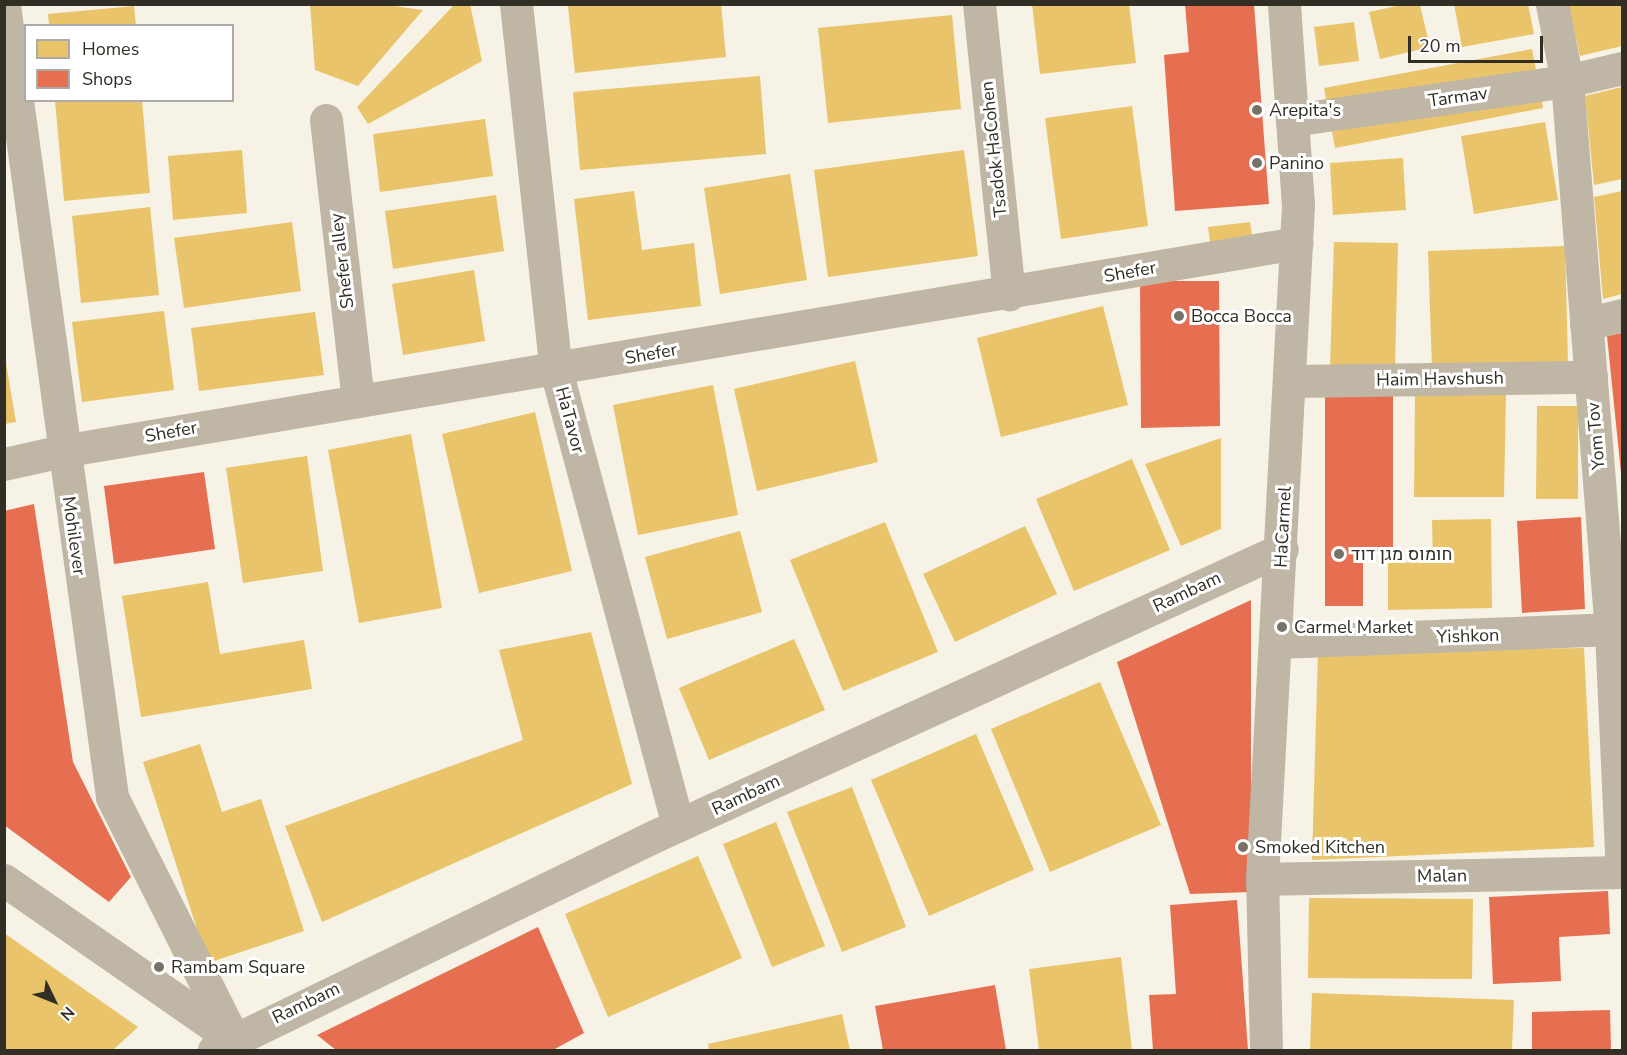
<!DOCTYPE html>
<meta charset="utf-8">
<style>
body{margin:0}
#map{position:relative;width:1627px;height:1055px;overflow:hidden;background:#f6f2e5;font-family:"Nunito Sans",Heebo,sans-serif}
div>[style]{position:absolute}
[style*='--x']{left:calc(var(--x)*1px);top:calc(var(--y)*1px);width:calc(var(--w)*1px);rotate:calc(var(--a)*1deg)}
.homes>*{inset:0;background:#e9c46a}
.shops>*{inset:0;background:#e76f51}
.minor>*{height:33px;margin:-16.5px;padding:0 16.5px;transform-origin:16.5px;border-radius:16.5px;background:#bfb6a5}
.dots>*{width:16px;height:16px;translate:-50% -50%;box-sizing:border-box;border:3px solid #fff;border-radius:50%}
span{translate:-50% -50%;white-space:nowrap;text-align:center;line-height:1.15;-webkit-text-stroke:6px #fff;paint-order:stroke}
.street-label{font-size:18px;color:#302e25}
.poi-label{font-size:18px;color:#302e25}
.left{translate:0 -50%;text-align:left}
.frame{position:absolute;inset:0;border:6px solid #302e25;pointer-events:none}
.legend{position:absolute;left:24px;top:24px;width:210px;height:78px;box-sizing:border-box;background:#fff;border:2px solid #acaba8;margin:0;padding:8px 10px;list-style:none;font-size:18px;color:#302e25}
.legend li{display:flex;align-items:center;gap:12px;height:30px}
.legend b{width:30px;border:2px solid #acaba8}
.north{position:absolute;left:24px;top:971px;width:60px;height:60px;-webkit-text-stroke:4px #fff;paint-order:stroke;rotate:133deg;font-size:16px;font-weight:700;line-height:24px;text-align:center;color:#302e25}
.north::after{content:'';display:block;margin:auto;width:21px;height:27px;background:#302e25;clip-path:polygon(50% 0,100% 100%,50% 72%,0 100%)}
.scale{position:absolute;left:1408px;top:36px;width:135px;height:27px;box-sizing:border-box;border:3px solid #302e25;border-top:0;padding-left:8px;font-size:18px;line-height:21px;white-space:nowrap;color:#302e25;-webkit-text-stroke:4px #fff;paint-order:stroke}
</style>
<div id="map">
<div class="homes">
<div style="clip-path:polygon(310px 4px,380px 4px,423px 10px,358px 86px,315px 70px)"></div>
<div style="clip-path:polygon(455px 4px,470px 4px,482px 61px,368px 124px,357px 107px)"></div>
<div style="clip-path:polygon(588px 4px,721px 4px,726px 57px,575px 73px,568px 6px)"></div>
<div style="clip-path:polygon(1032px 4px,1129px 4px,1136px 63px,1040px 74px)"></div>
<div style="clip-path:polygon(1454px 4px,1528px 4px,1534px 34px,1462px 47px)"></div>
<div style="clip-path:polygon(1568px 4px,1622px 4px,1622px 46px,1580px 56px)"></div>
<div style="clip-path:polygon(1401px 5px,1420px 5px,1430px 47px,1380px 59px,1369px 12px)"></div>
<div style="clip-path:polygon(134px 6px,136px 26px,49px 26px,48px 14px)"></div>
<div style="clip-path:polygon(952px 15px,961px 109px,828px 123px,818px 28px)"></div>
<div style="clip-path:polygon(1354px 22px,1359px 61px,1319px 66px,1314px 27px)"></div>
<div style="clip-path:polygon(1532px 49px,1543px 108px,1335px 148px,1324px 88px)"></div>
<div style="clip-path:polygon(760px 76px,766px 154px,580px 170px,573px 92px)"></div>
<div style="clip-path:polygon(1622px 87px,1622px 179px,1594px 185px,1585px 96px)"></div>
<div style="clip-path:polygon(55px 100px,142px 100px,150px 193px,64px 201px)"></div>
<div style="clip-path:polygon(1132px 106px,1148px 226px,1061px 239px,1045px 118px)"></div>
<div style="clip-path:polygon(485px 119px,493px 176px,380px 192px,373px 134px)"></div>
<div style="clip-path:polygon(1545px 122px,1558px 200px,1474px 214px,1461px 136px)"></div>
<div style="clip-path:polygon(242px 150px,247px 213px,173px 220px,168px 156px)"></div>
<div style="clip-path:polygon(964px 150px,978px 256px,828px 277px,814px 170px)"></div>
<div style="clip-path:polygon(1403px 158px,1406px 210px,1333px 215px,1330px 163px)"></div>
<div style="clip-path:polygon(790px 174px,807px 280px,720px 294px,704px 188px)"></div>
<div style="clip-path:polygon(634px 191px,642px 250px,694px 243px,701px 306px,588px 320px,574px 199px)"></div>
<div style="clip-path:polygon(1622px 191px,1622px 294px,1603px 299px,1594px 197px)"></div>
<div style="clip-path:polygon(496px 195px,504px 251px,393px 269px,385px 211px)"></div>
<div style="clip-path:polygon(150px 207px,159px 295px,81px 303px,72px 216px)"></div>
<div style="clip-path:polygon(292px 222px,301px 291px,184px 308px,174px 238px)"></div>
<div style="clip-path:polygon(1250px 222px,1253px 243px,1211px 248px,1208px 227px)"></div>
<div style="clip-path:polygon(1334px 242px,1398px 243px,1395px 369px,1330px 368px)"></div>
<div style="clip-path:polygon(1565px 246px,1568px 363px,1432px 368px,1428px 251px)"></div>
<div style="clip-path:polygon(474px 270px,485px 341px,403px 355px,392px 284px)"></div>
<div style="clip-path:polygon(1103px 306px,1128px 405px,1001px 437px,977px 338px)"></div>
<div style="clip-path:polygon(164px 311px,174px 390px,82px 402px,72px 322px)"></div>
<div style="clip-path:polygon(315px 312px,324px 375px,199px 391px,191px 328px)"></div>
<div style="clip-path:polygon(4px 351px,16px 422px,4px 424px)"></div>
<div style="clip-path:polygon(855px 361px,878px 462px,757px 491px,734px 389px)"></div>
<div style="clip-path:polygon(713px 385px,738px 515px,638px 535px,613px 405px)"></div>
<div style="clip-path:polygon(1415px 394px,1506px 394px,1504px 497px,1414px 497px)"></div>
<div style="clip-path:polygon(1537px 406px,1578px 406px,1578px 499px,1536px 499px)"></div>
<div style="clip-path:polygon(535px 412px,572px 571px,479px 593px,442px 434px)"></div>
<div style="clip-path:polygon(411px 434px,442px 608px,359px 623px,328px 450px)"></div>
<div style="clip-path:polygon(1221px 438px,1221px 529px,1181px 546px,1145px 464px)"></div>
<div style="clip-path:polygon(307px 456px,323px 571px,243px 583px,226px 468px)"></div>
<div style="clip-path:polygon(1132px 459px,1170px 550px,1074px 591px,1036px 499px)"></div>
<div style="clip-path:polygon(1491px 519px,1492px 608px,1388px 610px,1388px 563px,1433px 562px,1432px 520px)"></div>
<div style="clip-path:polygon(885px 522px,938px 652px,843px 691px,790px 560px)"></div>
<div style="clip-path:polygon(1025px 526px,1057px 594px,955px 642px,923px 574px)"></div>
<div style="clip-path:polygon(740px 531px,762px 612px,667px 639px,645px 557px)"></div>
<div style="clip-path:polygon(208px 582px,220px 654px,304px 640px,312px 689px,141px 717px,122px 596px)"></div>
<div style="clip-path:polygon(591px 632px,632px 784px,322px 922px,285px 826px,523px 740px,499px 650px)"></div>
<div style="clip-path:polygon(794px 639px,825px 710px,709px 760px,679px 688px)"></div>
<div style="clip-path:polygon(1584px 648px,1594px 847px,1312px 860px,1318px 651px)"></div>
<div style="clip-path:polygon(1100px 682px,1161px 825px,1050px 872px,991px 729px)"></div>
<div style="clip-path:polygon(976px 734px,1034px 870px,929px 916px,871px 780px)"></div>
<div style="clip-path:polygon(200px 744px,222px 812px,261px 799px,304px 931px,208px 963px,143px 762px)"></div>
<div style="clip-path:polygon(852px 787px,906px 927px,842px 952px,787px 812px)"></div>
<div style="clip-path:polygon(776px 822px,825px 946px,772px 967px,723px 844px)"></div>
<div style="clip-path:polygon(698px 856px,742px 958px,608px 1017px,565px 914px)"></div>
<div style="clip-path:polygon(1309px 898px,1473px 899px,1472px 979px,1308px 978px)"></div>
<div style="clip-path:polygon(4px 933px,138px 1027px,113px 1050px,4px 1050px)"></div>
<div style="clip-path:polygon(1121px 957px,1132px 1050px,1039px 1050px,1029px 969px)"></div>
<div style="clip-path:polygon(1312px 993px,1514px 1000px,1512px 1050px,1310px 1050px)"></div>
<div style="clip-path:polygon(842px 1014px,850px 1050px,709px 1050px,708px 1044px)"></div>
</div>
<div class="shops">
<div style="clip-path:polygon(1185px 4px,1254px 4px,1269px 204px,1175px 211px,1164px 55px,1189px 52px)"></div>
<div style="clip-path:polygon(1140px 281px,1219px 281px,1220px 426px,1141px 428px)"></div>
<div style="clip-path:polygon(1622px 333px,1622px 473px,1621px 473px,1607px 336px)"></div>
<div style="clip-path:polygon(1325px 389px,1393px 389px,1393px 552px,1363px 552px,1363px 606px,1325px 606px)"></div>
<div style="clip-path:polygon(204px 472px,215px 549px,114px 564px,104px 486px)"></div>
<div style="clip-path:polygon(34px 504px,73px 762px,131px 877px,109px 902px,4px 825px,4px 511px)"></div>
<div style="clip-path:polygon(1581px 517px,1585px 609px,1522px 613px,1517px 521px)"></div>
<div style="clip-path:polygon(1251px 600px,1251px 892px,1190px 894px,1117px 662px)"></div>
<div style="clip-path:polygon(1608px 891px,1610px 934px,1559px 937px,1561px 981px,1493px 984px,1489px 897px)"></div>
<div style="clip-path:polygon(1237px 900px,1248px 1050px,1153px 1050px,1149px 995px,1176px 994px,1170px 905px)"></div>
<div style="clip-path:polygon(538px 927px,584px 1033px,553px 1050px,336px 1050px,317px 1035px)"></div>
<div style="clip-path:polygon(995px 985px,1006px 1050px,883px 1050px,875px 1006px)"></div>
<div style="clip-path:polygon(1610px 1010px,1611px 1050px,1532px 1050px,1532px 1012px)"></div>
</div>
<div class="minor">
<div style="--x:516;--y:4;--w:368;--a:83.8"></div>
<div style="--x:556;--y:370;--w:471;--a:75"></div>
<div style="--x:979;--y:4;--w:292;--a:84.1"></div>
<div style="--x:1552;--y:4;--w:78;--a:79"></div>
<div style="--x:1567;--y:81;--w:552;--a:85.43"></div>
<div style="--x:1611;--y:631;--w:239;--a:87.4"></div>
<div style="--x:4;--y:5;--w:799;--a:82.23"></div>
<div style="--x:112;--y:797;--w:272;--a:63.3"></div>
<div style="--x:326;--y:120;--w:283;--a:83.5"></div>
<div style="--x:1292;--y:120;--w:278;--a:-8.1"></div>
<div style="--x:1567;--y:81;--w:57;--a:-13.3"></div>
<div style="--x:1586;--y:324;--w:37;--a:-14"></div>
<div style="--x:1290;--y:381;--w:301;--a:-0.8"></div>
<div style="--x:4;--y:464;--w:59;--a:-12.6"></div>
<div style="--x:62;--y:451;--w:1252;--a:-9.56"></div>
<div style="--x:1277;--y:642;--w:345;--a:-2.2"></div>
<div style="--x:1262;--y:879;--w:360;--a:-1.1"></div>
<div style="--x:4;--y:880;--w:275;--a:34.8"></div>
<div style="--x:214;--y:1050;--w:492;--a:-25.9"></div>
<div style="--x:657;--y:835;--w:687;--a:-24.59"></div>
<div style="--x:1266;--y:1050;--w:171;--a:-91.3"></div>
<div style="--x:1262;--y:879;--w:675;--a:-86.94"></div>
<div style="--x:1298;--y:205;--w:201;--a:-94"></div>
</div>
<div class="dots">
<div style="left:1257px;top:110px;background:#757368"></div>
<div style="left:1257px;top:163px;background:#757368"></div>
<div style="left:1179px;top:316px;background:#757368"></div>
<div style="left:1339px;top:554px;background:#757368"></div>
<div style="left:1282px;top:627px;background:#757368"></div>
<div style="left:1243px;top:847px;background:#757368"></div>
<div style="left:159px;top:967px;background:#757368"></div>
</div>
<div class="street-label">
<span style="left:1458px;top:97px;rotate:-8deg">Tarmav</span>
<span style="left:994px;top:149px;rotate:-96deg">Tsadok HaCohen</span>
<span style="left:342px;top:261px;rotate:-97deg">Shefer alley</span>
<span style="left:1130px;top:272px;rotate:-10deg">Shefer</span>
<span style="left:651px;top:354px;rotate:-10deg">Shefer</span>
<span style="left:1440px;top:379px;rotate:-1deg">Haim Havshush</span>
<span style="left:570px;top:420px;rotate:75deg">HaTavor</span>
<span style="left:171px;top:432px;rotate:-10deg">Shefer</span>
<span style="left:1596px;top:436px;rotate:-95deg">Yom Tov</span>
<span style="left:1283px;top:527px;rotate:-87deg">HaCarmel</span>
<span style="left:74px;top:536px;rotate:82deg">Mohilever</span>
<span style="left:1187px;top:592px;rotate:-25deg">Rambam</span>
<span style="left:1468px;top:636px;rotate:-2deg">Yishkon</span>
<span style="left:746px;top:795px;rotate:-25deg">Rambam</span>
<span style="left:1442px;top:876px;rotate:-1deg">Malan</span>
<span style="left:306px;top:1003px;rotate:-26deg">Rambam</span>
</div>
<div class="poi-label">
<span class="left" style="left:1269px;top:110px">Arepita's</span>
<span class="left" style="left:1269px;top:163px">Panino</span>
<span class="left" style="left:1191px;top:316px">Bocca Bocca</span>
<span class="left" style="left:1351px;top:554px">חומוס מגן דוד</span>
<span class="left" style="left:1294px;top:627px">Carmel Market</span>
<span class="left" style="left:1255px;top:847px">Smoked Kitchen</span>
<span class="left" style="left:171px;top:967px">Rambam Square</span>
</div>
<div class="frame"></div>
<ul class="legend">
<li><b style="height:16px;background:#e9c46a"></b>Homes</li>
<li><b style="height:16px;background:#e76f51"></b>Shops</li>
</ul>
<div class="north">N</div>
<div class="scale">20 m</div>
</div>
